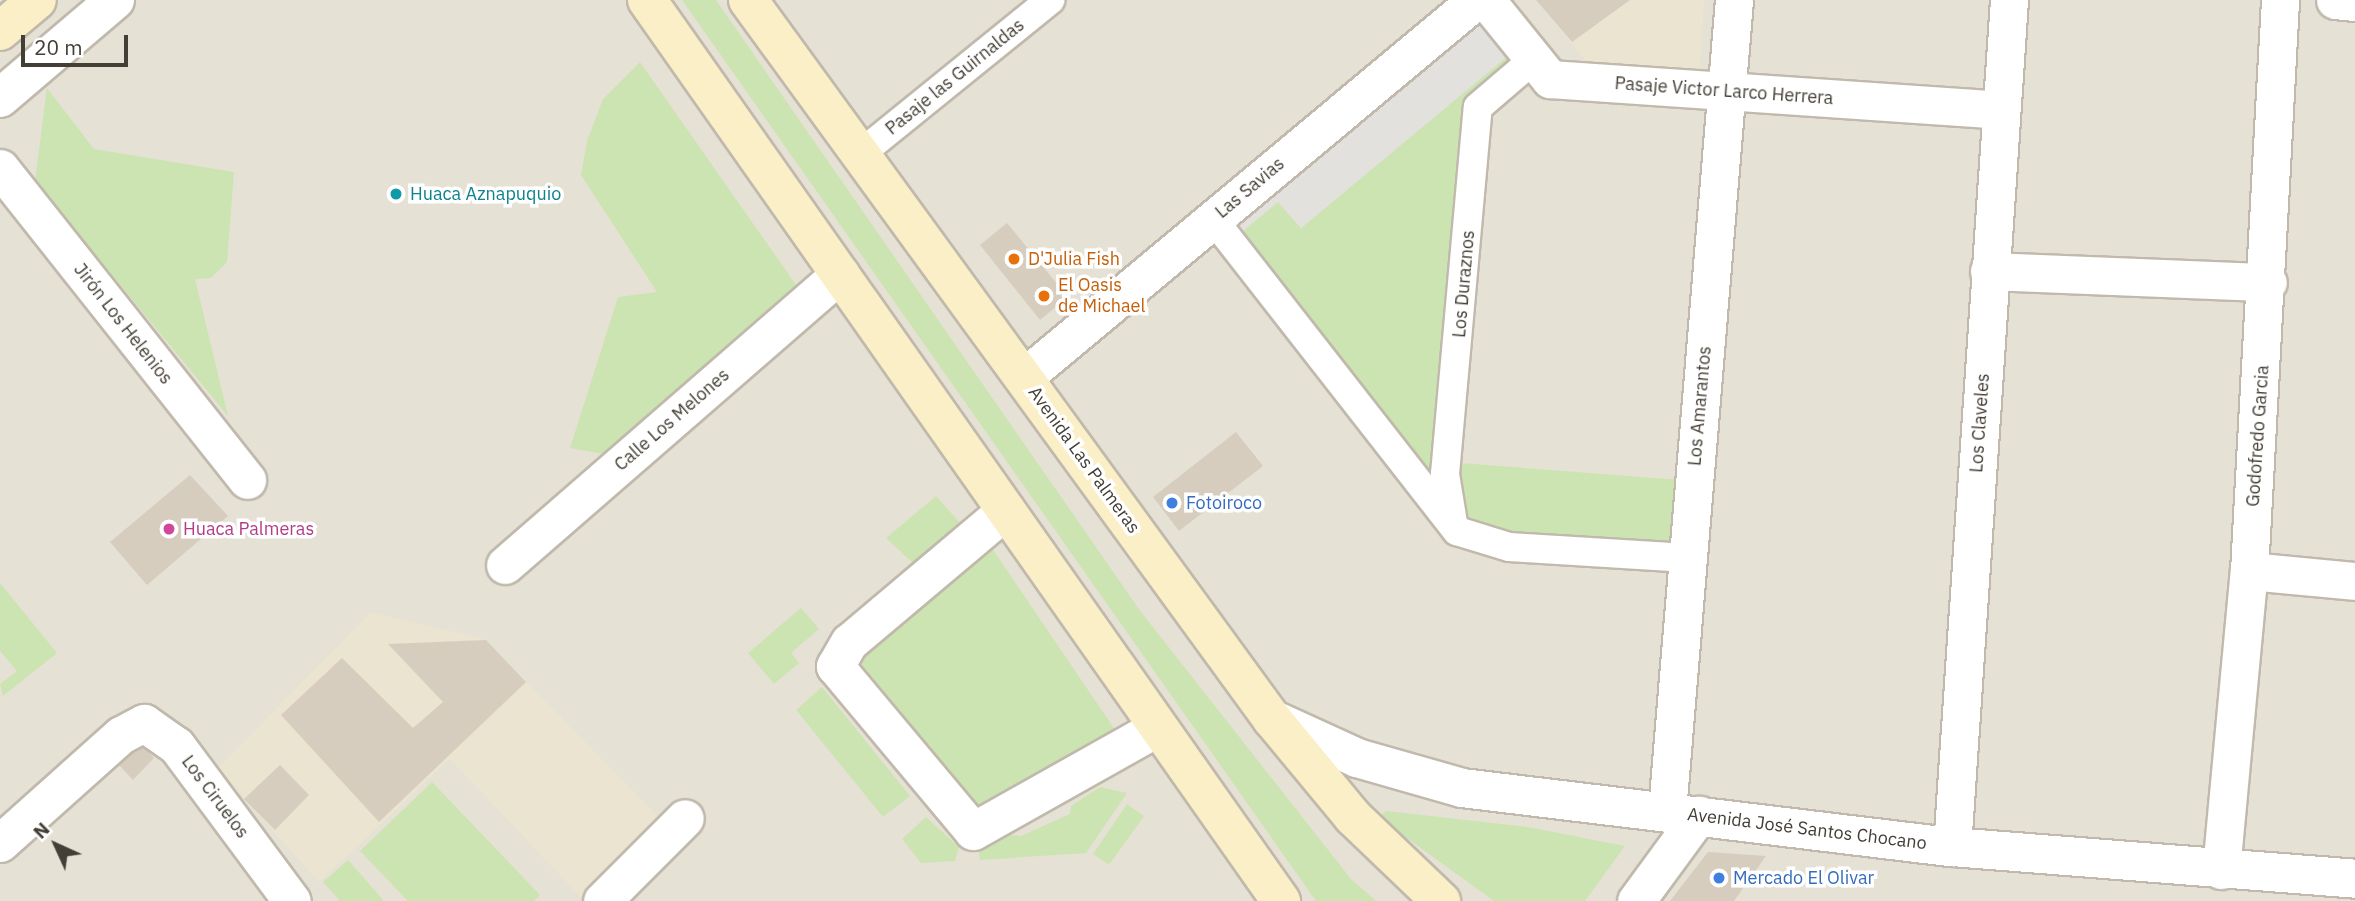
<!DOCTYPE html>
<meta charset="utf-8">
<style>
body{margin:0}
#map{position:relative;width:2355px;height:901px;overflow:hidden;background:#f2efe6;font-family:"IBM Plex Sans",sans-serif}
div>[style]{position:absolute}
[style*='--x']{left:calc(var(--x)*1px);top:calc(var(--y)*1px);width:calc(var(--w)*1px);rotate:calc(var(--a)*1deg)}
.residential>*{inset:0;background:#e6e1d5}
.education>*{inset:0;background:#eae4d1}
.green>*{inset:0;background:#cce4b1}
.parking>*{inset:0;background:#e3e1de}
.building>*{inset:0;background:#d6cdbf}
.roads{filter:drop-shadow(2px 0 #c0b9ac) drop-shadow(-2px 0 #c0b9ac) drop-shadow(0 2px #c0b9ac) drop-shadow(0 -2px #c0b9ac)}
.pedestrian>*{height:28px;margin:-14px;padding:0 14px;transform-origin:14px;border-radius:14px;background:#fff}
.minor>*{height:37px;margin:-18.5px;padding:0 18.5px;transform-origin:18.5px;border-radius:18.5px;background:#fff}
.tertiary>*{height:38px;margin:-19px;padding:0 19px;transform-origin:19px;border-radius:19px;background:#fff}
.secondary>*{height:38px;margin:-19px;padding:0 19px;transform-origin:19px;border-radius:19px;background:#fbefc7}
.dots>*{width:19px;height:19px;translate:-50% -50%;box-sizing:border-box;border:4px solid #fff;border-radius:50%}
span{translate:-50% -50%;white-space:nowrap;text-align:center;line-height:1.15;-webkit-text-stroke:7px #fff;paint-order:stroke}
.street-label{font-size:18px;color:#443f36}
.culture-label{font-size:18px;color:#0d838f}
.left{translate:0 -50%;text-align:left}
.food-label{font-size:18px;color:#c56008}
.shop-label{font-size:18px;color:#366cbe}
.hotel-label{font-size:18px;color:#b23c85}
.north{position:absolute;left:21px;top:810px;width:70px;height:70px;-webkit-text-stroke:5px #fff;paint-order:stroke;rotate:315deg;font-size:19px;font-weight:700;line-height:28px;text-align:center;color:#443f36}
.north::after{content:'';display:block;margin:auto;width:24px;height:32px;background:#443f36;clip-path:polygon(50% 0,100% 100%,50% 72%,0 100%)}
.scale{position:absolute;left:21px;top:35px;width:107px;height:32px;box-sizing:border-box;border:4px solid #443f36;border-top:0;padding-left:9px;font-size:21px;line-height:24px;white-space:nowrap;color:#443f36;-webkit-text-stroke:5px #fff;paint-order:stroke}
</style>
<div id="map">
<div class="residential">
<div style="clip-path:polygon(0 0,2355px 0,2355px 901px,0 901px)"></div>
</div>
<div class="education">
<div style="clip-path:polygon(1536px 0,1704px 0,1699px 78px,1591px 67px)"></div>
<div style="clip-path:polygon(371px 612px,486px 640px,661px 820px,581px 897px,450px 759px,319px 882px,218px 768px)"></div>
</div>
<div class="green">
<div style="clip-path:polygon(682px 0,716px 0,1141px 612px,1351px 879px,1376px 901px,1316px 901px)"></div>
<div style="clip-path:polygon(1522px 44px,1534px 59px,1478px 107px,1447px 462px,1694px 481px,1688px 558px,1482px 542px,1231px 241px,1278px 201px,1301px 228px)"></div>
<div style="clip-path:polygon(640px 62px,801px 292px,615px 456px,570px 448px,618px 297px,657px 292px,581px 175px,587px 141px,603px 99px)"></div>
<div style="clip-path:polygon(47px 88px,94px 149px,234px 172px,227px 262px,211px 278px,195px 279px,228px 416px,35px 181px)"></div>
<div style="clip-path:polygon(936px 496px,963px 526px,915px 565px,886px 538px)"></div>
<div style="clip-path:polygon(981px 532px,1126px 746px,973px 831px,838px 654px)"></div>
<div style="clip-path:polygon(0 583px,57px 653px,3px 696px,0 684px,17px 671px,0 651px)"></div>
<div style="clip-path:polygon(801px 608px,819px 629px,791px 653px,799px 663px,774px 684px,748px 653px)"></div>
<div style="clip-path:polygon(822px 687px,910px 796px,883px 817px,796px 710px)"></div>
<div style="clip-path:polygon(432px 782px,540px 895px,534px 901px,408px 901px,360px 851px)"></div>
<div style="clip-path:polygon(1100px 787px,1127px 793px,1086px 853px,980px 860px,978px 843px,1001px 834px,1021px 836px,1070px 814px,1071px 806px)"></div>
<div style="clip-path:polygon(1127px 804px,1144px 816px,1109px 865px,1093px 854px)"></div>
<div style="clip-path:polygon(1386px 811px,1528px 827px,1625px 846px,1585px 901px,1494px 901px,1379px 818px)"></div>
<div style="clip-path:polygon(926px 817px,959px 847px,955px 861px,921px 863px,902px 839px)"></div>
<div style="clip-path:polygon(348px 860px,384px 901px,340px 901px,323px 882px)"></div>
</div>
<div class="parking">
<div style="clip-path:polygon(1476px 0,1522px 44px,1301px 228px,1278px 202px,1231px 241px,1213px 220px)"></div>
</div>
<div class="building">
<div style="clip-path:polygon(1536px 0,1630px 0,1572px 42px)"></div>
<div style="clip-path:polygon(1007px 223px,1068px 297px,1040px 320px,980px 245px)"></div>
<div style="clip-path:polygon(1236px 432px,1263px 466px,1179px 531px,1153px 497px)"></div>
<div style="clip-path:polygon(190px 475px,228px 516px,147px 585px,110px 542px)"></div>
<div style="clip-path:polygon(486px 640px,526px 682px,379px 822px,281px 715px,342px 658px,413px 728px,443px 702px,388px 644px)"></div>
<div style="clip-path:polygon(140px 742px,154px 758px,133px 780px,118px 764px)"></div>
<div style="clip-path:polygon(280px 765px,309px 795px,275px 830px,244px 799px)"></div>
<div style="clip-path:polygon(1708px 852px,1766px 856px,1734px 901px,1670px 901px)"></div>
</div>
<div class="roads">
<div class="pedestrian">
<div style="--x:860;--y:154;--w:245;--a:-39"></div>
<div style="--x:1213;--y:219;--w:396;--a:52"></div>
<div style="--x:1457;--y:531;--w:54;--a:17.1"></div>
<div style="--x:1509;--y:547;--w:179;--a:3.5"></div>
<div style="--x:1453;--y:523;--w:50;--a:-99.3"></div>
<div style="--x:1445;--y:474;--w:368;--a:-84.9"></div>
<div style="--x:1478;--y:107;--w:74;--a:-40.6"></div>
</div>
<div class="minor">
<div style="--x:1486;--y:0;--w:102;--a:51"></div>
<div style="--x:1550;--y:79;--w:451;--a:3.9"></div>
<div style="--x:2335;--y:0;--w:20;--a:6"></div>
<div style="--x:0;--y:168;--w:398;--a:51.6"></div>
<div style="--x:1989;--y:271;--w:279;--a:2.3"></div>
<div style="--x:1024;--y:377;--w:589;--a:-39.83"></div>
<div style="--x:1006;--y:510;--w:205;--a:139.9"></div>
<div style="--x:849;--y:642;--w:28;--a:120"></div>
<div style="--x:835;--y:666;--w:215;--a:50.1"></div>
<div style="--x:973;--y:831;--w:212;--a:-29.3"></div>
<div style="--x:505;--y:565;--w:444;--a:-41"></div>
<div style="--x:2249;--y:571;--w:106;--a:5.4"></div>
<div style="--x:1667;--y:811;--w:814;--a:-85.28"></div>
<div style="--x:0;--y:843;--w:162;--a:-41.8"></div>
<div style="--x:121;--y:735;--w:26;--a:-28"></div>
<div style="--x:144;--y:723;--w:39;--a:35"></div>
<div style="--x:176;--y:745;--w:194;--a:53.4"></div>
<div style="--x:1952;--y:847;--w:849;--a:-86.15"></div>
<div style="--x:2221;--y:870;--w:300;--a:-84.7"></div>
<div style="--x:2249;--y:571;--w:572;--a:-86.89"></div>
<div style="--x:602;--y:901;--w:117;--a:-45"></div>
<div style="--x:1636;--y:901;--w:107;--a:-53.8"></div>
</div>
<div class="tertiary">
<div style="--x:0;--y:98;--w:151;--a:-40.4"></div>
<div style="--x:1272;--y:719;--w:94;--a:24.6"></div>
<div style="--x:1357;--y:758;--w:109;--a:15.9"></div>
<div style="--x:1462;--y:788;--w:494;--a:6.9"></div>
<div style="--x:1952;--y:847;--w:404;--a:4.5"></div>
</div>
<div class="secondary">
<div style="--x:647;--y:0;--w:1102;--a:54.87"></div>
<div style="--x:748;--y:0;--w:890;--a:53.92"></div>
<div style="--x:1272;--y:719;--w:127;--a:50.4"></div>
<div style="--x:1353;--y:817;--w:122;--a:43.7"></div>
<div style="--x:0;--y:31;--w:48;--a:-40"></div>
</div>
</div>
<div class="dots">
<div style="left:396px;top:194px;background:#0f9aa8"></div>
<div style="left:1014px;top:259px;background:#e8710a"></div>
<div style="left:1044px;top:296px;background:#e8710a"></div>
<div style="left:1172px;top:503px;background:#3f7fe0"></div>
<div style="left:169px;top:529px;background:#d1479c"></div>
<div style="left:1719px;top:878px;background:#3f7fe0"></div>
</div>
<div class="street-label">
<span style="left:955px;top:77px;rotate:-39deg">Pasaje las Guirnaldas</span>
<span style="left:1724px;top:91px;rotate:4deg">Pasaje Victor Larco Herrera</span>
<span style="left:1250px;top:188px;rotate:-40deg">Las Savias</span>
<span style="left:1464px;top:284px;rotate:-85deg">Los Duraznos</span>
<span style="left:123px;top:324px;rotate:52deg">Jirón Los Helenios</span>
<span style="left:1700px;top:406px;rotate:-85deg">Los Amarantos</span>
<span style="left:672px;top:420px;rotate:-41deg">Calle Los Melones</span>
<span style="left:1980px;top:423px;rotate:-86deg">Los Claveles</span>
<span style="left:2258px;top:436px;rotate:-86deg">Godofredo Garcia</span>
<span style="left:1084px;top:460px;rotate:54deg">Avenida Las Palmeras</span>
<span style="left:215px;top:797px;rotate:53deg">Los Ciruelos</span>
<span style="left:1807px;top:829px;rotate:7deg">Avenida José Santos Chocano</span>
</div>
<div class="culture-label">
<span class="left" style="left:410px;top:194px">Huaca Aznapuquio</span>
</div>
<div class="food-label">
<span class="left" style="left:1028px;top:259px">D'Julia Fish</span>
<span class="left" style="left:1058px;top:296px">El Oasis<br>de Michael</span>
</div>
<div class="shop-label">
<span class="left" style="left:1186px;top:503px">Fotoiroco</span>
<span class="left" style="left:1733px;top:878px">Mercado El Olivar</span>
</div>
<div class="hotel-label">
<span class="left" style="left:183px;top:529px">Huaca Palmeras</span>
</div>
<div class="north">N</div>
<div class="scale">20 m</div>
</div>
